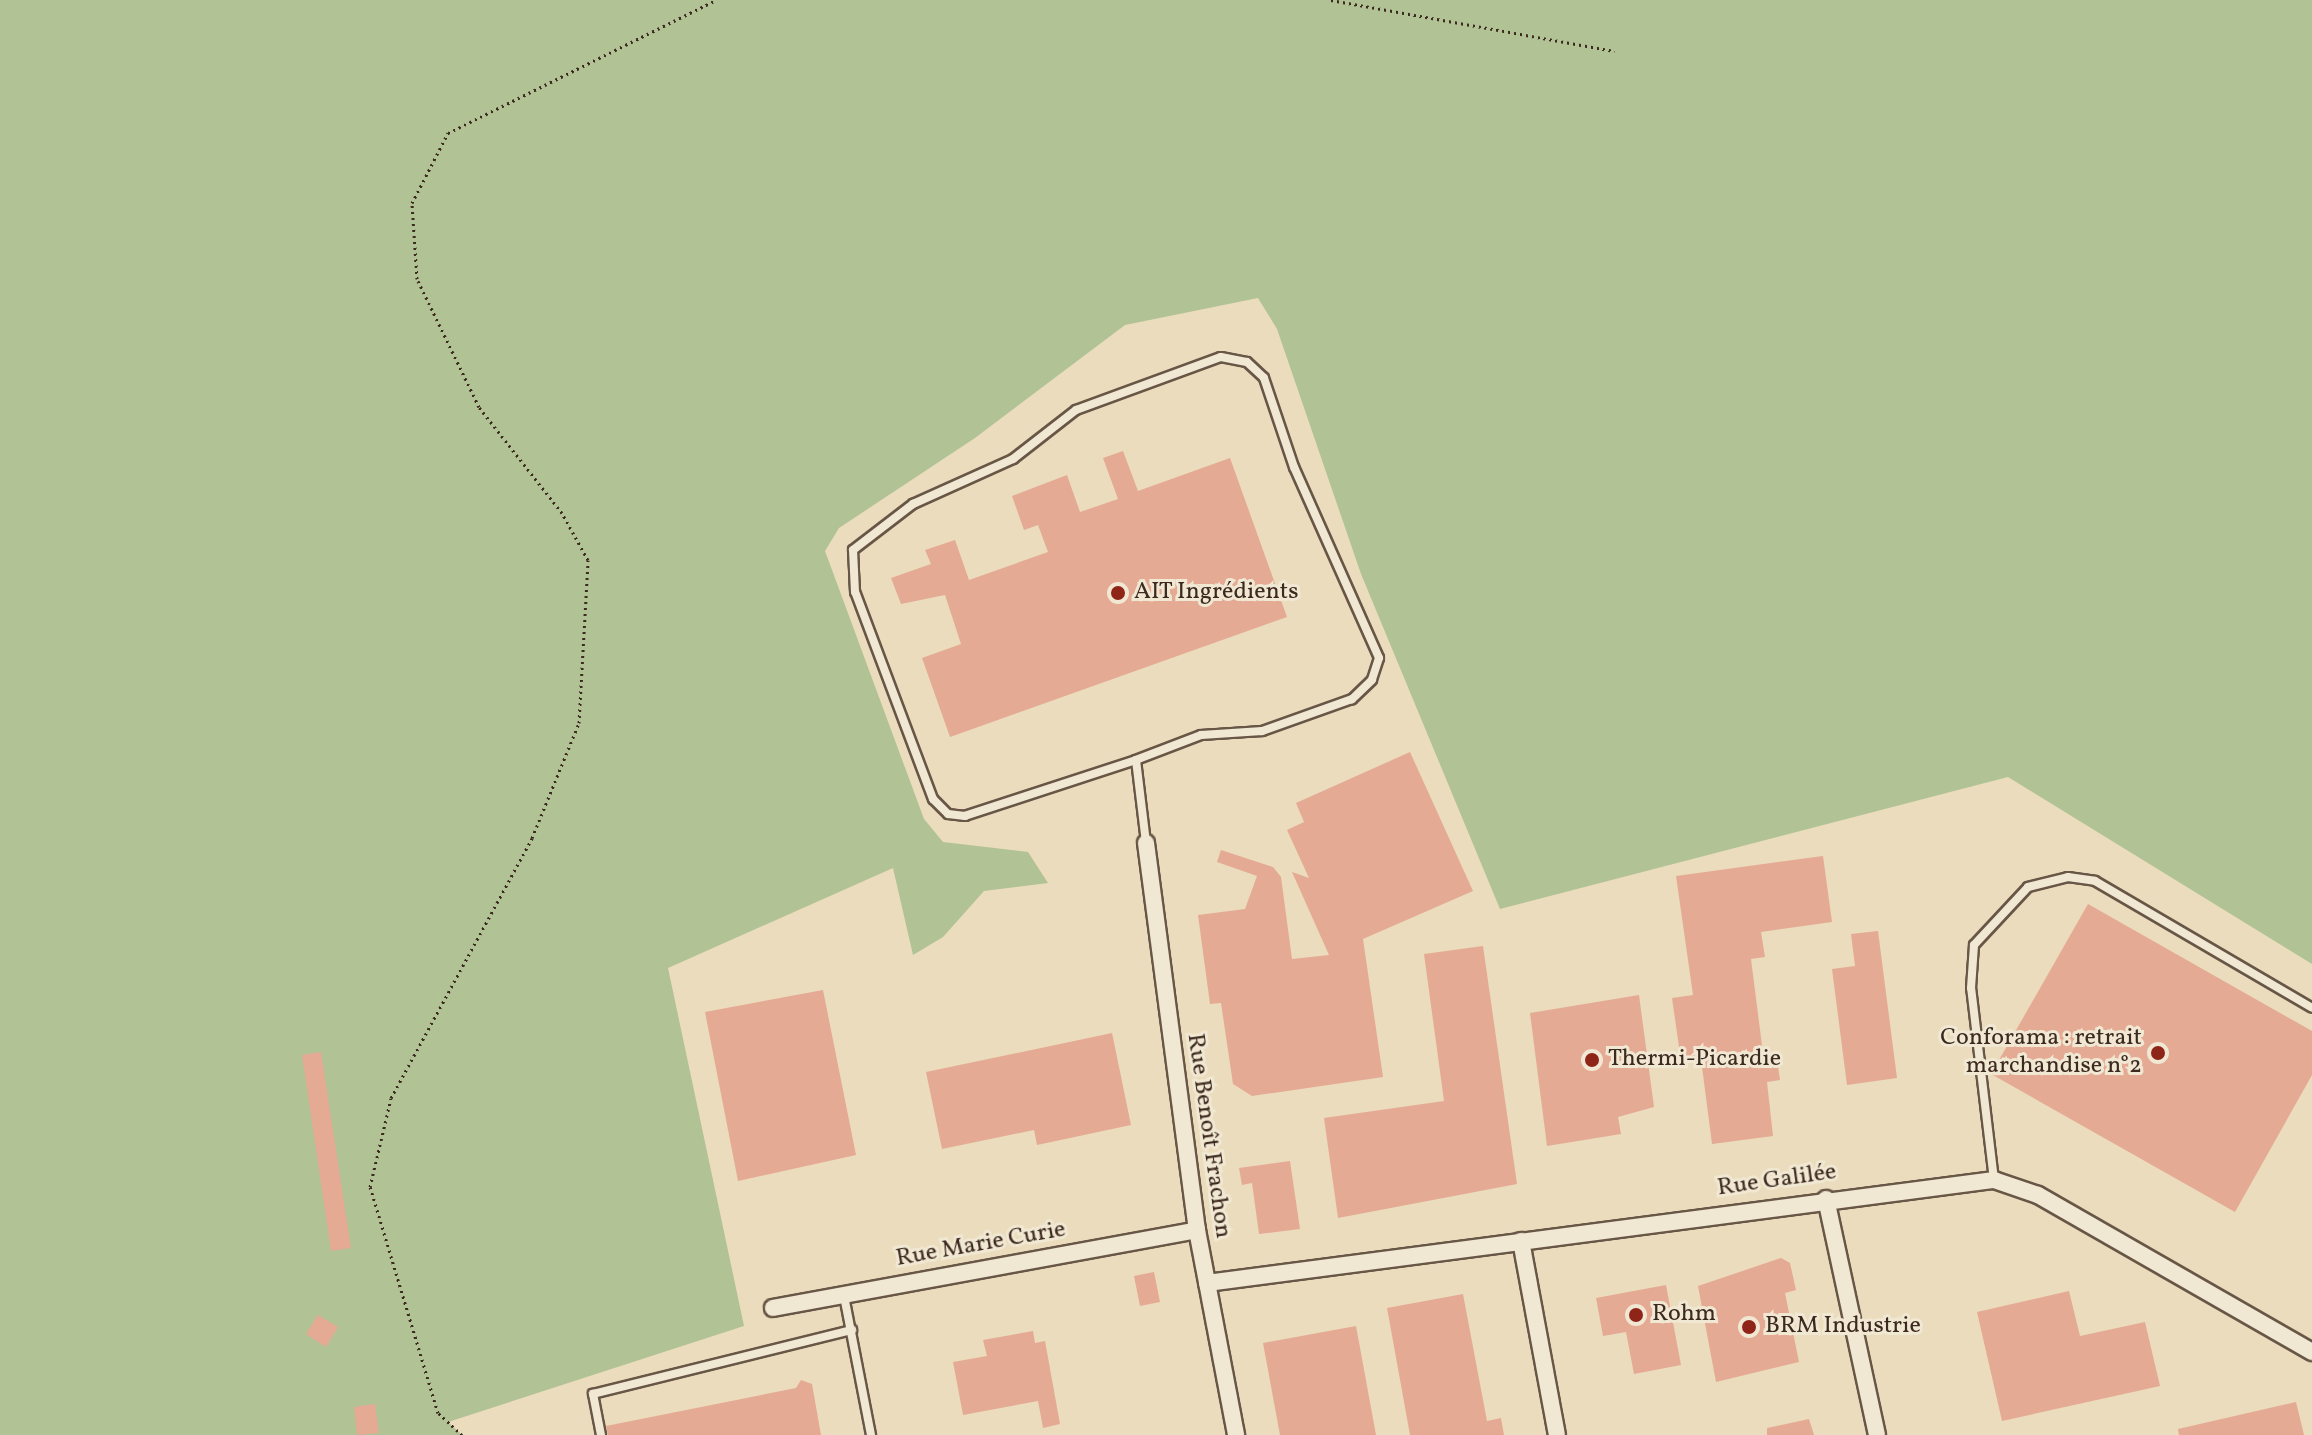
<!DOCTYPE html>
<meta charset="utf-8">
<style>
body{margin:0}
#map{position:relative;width:2312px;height:1435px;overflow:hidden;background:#eadcbc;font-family:Vollkorn,serif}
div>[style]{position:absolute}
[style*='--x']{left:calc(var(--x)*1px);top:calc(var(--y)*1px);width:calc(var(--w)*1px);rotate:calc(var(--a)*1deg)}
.green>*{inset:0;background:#b1c295}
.building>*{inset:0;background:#e5aa94}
.path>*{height:3px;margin-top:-1.5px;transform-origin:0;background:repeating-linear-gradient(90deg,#3c291f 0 2px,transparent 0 6px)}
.roads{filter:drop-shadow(2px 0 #685646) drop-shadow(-2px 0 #685646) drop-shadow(0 2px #685646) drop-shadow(0 -2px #685646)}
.service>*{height:8px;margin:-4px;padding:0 4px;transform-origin:4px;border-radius:4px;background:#f1e8d3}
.minor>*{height:16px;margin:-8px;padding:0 8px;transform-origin:8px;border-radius:8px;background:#f1e8d3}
.dots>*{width:22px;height:22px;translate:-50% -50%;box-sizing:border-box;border:4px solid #f1e8d3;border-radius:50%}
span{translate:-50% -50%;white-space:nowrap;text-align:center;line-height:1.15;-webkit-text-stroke:6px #f1e8d3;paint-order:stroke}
.poi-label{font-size:24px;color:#3c291f}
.left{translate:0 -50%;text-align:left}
.right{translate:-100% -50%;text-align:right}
.street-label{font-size:24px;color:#3c291f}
</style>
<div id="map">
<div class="green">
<div style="clip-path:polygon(0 0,2312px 0,2312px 964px,2008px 777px,1500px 909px,1361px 574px,1277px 329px,1258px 298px,1125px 325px,975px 438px,839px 528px,825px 551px,924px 819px,943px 842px,1028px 852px,1048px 883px,984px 891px,943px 937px,913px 955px,893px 868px,668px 968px,744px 1326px,448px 1422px,462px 1435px,0 1435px)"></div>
</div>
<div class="building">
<div style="clip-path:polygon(1123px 451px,1138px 491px,1230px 458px,1287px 617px,950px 737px,922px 658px,961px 644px,945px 595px,901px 604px,891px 578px,931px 564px,925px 550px,955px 540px,969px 580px,1048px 552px,1038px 525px,1024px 530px,1012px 496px,1067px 475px,1080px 512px,1118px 499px,1103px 458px)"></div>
<div style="clip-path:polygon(1410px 752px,1473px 891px,1363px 939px,1383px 1077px,1252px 1096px,1233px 1084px,1221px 1003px,1210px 1004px,1198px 915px,1245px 909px,1257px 876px,1217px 862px,1221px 850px,1273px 867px,1281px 877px,1292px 959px,1329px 955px,1292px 872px,1309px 878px,1287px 830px,1304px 822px,1296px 803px)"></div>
<div style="clip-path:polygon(1823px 856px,1832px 922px,1761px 932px,1765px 957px,1751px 959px,1764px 1061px,1777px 1059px,1780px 1080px,1767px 1082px,1773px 1136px,1712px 1144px,1701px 1059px,1681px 1061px,1672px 998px,1693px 995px,1676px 876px)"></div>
<div style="clip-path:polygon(2088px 904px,2312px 1031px,2312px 1075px,2235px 1212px,1991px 1074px)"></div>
<div style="clip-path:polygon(1878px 931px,1897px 1078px,1847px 1085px,1832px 969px,1855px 966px,1851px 934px)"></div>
<div style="clip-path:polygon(1483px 946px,1517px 1184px,1338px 1218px,1324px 1118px,1444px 1101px,1424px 954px)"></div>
<div style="clip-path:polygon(823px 990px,856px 1155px,738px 1181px,705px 1012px)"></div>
<div style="clip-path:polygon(1639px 995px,1654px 1107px,1618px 1117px,1621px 1134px,1547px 1146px,1530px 1013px)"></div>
<div style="clip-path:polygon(1112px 1033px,1131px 1125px,1037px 1145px,1034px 1130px,942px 1149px,926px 1072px)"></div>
<div style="clip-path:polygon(321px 1052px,351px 1248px,331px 1251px,302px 1055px)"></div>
<div style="clip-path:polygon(1290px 1161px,1300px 1229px,1259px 1234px,1252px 1183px,1242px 1185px,1239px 1168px)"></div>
<div style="clip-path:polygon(1781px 1258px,1790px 1263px,1796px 1290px,1785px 1293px,1799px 1362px,1716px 1382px,1698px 1286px)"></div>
<div style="clip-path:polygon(1154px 1272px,1160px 1302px,1140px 1306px,1134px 1276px)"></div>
<div style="clip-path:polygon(1666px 1285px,1681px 1365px,1634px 1374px,1626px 1332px,1603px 1336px,1596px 1298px)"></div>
<div style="clip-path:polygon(2069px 1291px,2080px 1336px,2145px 1322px,2160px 1386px,2002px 1421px,1977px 1312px)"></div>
<div style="clip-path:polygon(1463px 1294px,1487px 1421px,1501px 1418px,1504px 1435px,1410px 1435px,1387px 1308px)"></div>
<div style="clip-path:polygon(318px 1315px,338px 1327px,326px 1347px,306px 1334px)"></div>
<div style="clip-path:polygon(1356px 1326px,1376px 1435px,1280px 1435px,1263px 1343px)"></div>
<div style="clip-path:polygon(1033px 1331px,1035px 1343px,1045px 1341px,1060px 1424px,1043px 1428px,1038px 1401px,963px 1415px,953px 1362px,987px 1356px,983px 1340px)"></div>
<div style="clip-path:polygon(801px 1380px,812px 1384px,821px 1435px,608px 1435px,606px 1426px,796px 1388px)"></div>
<div style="clip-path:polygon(2296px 1402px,2304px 1435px,2179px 1435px,2178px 1429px)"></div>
<div style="clip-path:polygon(375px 1404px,379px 1433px,357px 1435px,354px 1407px)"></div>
<div style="clip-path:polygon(1809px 1419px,1814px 1435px,1767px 1435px,1767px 1428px)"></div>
</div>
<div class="path">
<div style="--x:1331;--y:0;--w:288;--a:10.2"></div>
<div style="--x:462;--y:1435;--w:33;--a:-137"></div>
<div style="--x:438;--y:1413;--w:236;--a:-106.7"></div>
<div style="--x:370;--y:1187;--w:91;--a:-76.7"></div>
<div style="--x:391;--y:1098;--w:296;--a:-61.5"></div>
<div style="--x:532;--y:838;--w:124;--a:-67.8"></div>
<div style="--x:579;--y:723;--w:163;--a:-86.8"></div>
<div style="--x:588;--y:560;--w:54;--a:-119"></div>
<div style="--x:562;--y:513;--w:135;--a:-128.1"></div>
<div style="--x:479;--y:407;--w:142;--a:-115.8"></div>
<div style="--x:417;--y:279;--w:76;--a:-93.8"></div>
<div style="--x:412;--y:203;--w:79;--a:-62.8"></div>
<div style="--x:448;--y:133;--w:299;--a:-26.4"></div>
</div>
<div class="roads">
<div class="service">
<div style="--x:1136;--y:760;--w:180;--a:161.9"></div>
<div style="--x:965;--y:816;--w:17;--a:-173"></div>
<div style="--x:948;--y:814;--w:21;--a:-135"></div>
<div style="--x:933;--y:799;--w:221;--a:-110.6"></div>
<div style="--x:855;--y:592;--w:42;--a:-92.7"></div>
<div style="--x:853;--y:550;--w:76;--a:-37.5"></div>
<div style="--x:913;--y:504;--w:110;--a:-24.2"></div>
<div style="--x:1013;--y:459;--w:80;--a:-37.9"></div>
<div style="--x:1076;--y:410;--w:154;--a:-20.1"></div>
<div style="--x:1221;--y:357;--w:26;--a:11"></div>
<div style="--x:1247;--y:362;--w:23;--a:43"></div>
<div style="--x:1264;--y:378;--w:94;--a:71.4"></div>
<div style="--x:1294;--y:467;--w:209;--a:66"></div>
<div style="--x:1379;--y:658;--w:23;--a:108"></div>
<div style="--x:1372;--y:680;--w:28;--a:136"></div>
<div style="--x:1352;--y:699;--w:96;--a:160.4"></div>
<div style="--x:1262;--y:731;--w:61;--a:176.2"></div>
<div style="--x:1201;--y:735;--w:70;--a:159"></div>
<div style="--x:1136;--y:760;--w:84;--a:83.1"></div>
<div style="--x:1994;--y:1180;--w:193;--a:-96.8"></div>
<div style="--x:1971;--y:988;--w:43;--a:-86"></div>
<div style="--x:1974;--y:945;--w:79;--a:-47"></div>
<div style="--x:2028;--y:887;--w:41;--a:-14"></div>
<div style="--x:2068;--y:877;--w:27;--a:8"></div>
<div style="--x:2095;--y:881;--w:251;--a:30.3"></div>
<div style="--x:844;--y:1296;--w:142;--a:79"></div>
<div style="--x:601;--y:1435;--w:42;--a:-101"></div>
<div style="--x:593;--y:1394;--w:267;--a:-13.9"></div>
</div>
<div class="minor">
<div style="--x:1146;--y:843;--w:390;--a:82.5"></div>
<div style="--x:1197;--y:1230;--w:209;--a:79.2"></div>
<div style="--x:1826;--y:1199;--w:241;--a:77.8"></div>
<div style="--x:1521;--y:1241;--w:197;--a:79.5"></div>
<div style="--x:1207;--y:1283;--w:794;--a:-7.46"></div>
<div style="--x:1994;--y:1180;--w:46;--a:18.8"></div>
<div style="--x:2038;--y:1195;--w:316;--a:29.8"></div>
<div style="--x:773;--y:1308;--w:431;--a:-10.4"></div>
</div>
</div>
<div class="dots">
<div style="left:1118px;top:593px;background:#8f2418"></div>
<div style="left:2158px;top:1053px;background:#8f2418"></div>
<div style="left:1592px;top:1060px;background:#8f2418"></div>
<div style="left:1636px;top:1315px;background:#8f2418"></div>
<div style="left:1749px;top:1327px;background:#8f2418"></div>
</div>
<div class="poi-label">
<span class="left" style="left:1134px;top:593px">AIT Ingrédients</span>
<span class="right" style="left:2142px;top:1053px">Conforama : retrait<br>marchandise n°2</span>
<span class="left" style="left:1608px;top:1060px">Thermi-Picardie</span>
<span class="left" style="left:1652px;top:1315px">Rohm</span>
<span class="left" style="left:1765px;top:1327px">BRM Industrie</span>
</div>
<div class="street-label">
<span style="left:1208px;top:1136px;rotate:82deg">Rue Benoît Frachon</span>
<span style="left:1777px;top:1181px;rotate:-8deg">Rue Galilée</span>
<span style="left:981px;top:1245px;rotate:-10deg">Rue Marie Curie</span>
</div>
</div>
